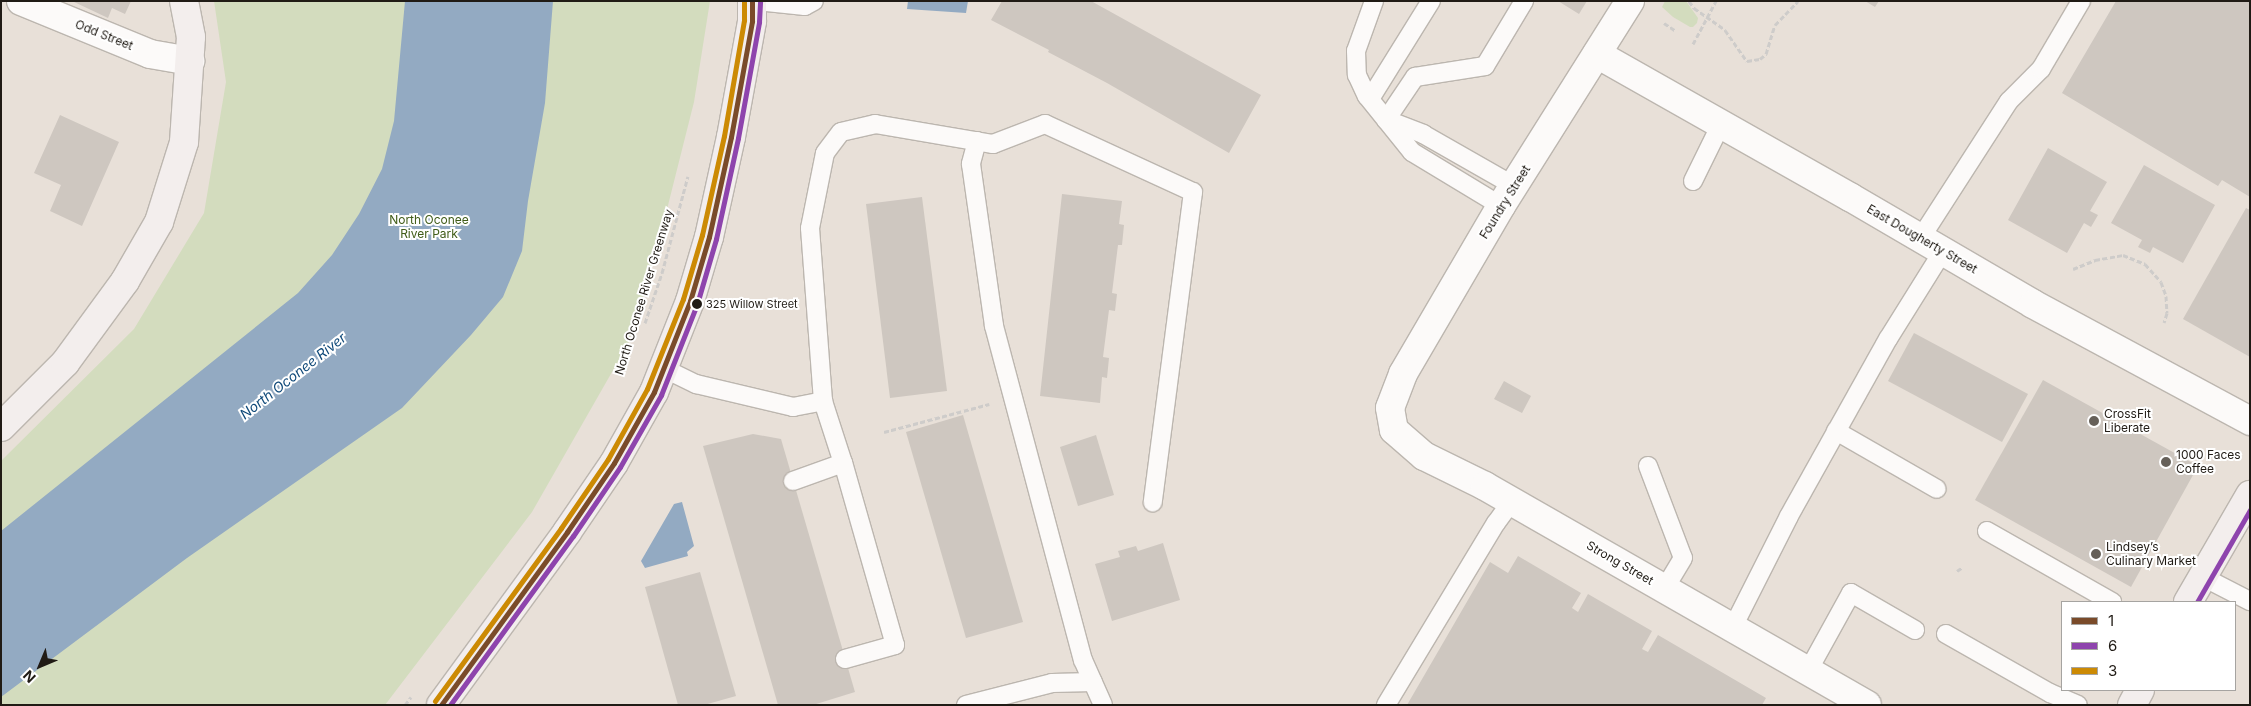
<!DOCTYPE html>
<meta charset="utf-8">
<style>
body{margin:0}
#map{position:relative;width:2251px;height:706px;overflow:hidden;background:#e8e0d8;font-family:Inter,sans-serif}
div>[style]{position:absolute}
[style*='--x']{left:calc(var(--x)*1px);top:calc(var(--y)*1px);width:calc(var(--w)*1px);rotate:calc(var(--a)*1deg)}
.green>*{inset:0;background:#d3dcbe}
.water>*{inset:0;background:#93aac2}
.building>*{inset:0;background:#cec7c0}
.path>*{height:3px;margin-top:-1.5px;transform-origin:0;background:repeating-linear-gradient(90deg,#ceccca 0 5px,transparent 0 7.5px)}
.roads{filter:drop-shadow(1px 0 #bcb6af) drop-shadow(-1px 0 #bcb6af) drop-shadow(0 1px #bcb6af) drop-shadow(0 -1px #bcb6af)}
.lane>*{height:18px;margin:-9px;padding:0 9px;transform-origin:9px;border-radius:9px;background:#fcfaf9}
.street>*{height:28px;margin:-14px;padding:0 14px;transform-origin:14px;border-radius:14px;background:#fcfaf9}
.secondary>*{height:28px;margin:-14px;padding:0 14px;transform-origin:14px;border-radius:14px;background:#f3eeed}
.bus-1>*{height:5px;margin:-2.5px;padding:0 2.5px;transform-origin:2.5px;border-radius:2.5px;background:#7a4b2a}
.bus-2>*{height:5px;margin:-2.5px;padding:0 2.5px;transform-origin:2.5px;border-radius:2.5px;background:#8e44ad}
.bus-3>*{height:5px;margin:-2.5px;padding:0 2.5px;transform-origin:2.5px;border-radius:2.5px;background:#cc8a04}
.dots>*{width:14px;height:14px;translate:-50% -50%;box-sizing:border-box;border:2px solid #fff;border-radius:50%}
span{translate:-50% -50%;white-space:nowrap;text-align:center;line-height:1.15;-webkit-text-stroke:4px #fff;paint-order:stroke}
.bus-label{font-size:11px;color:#201b15}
.left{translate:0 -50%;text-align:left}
.street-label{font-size:12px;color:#201b15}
.park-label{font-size:12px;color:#415d19}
.poi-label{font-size:12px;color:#201b15}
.water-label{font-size:14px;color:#0f4979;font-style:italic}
.frame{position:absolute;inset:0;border:2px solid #201b15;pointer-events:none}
.legend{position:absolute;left:2061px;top:601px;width:175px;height:90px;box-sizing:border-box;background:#fff;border:1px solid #a6a4a1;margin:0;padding:6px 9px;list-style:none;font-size:15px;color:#201b15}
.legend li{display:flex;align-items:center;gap:10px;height:25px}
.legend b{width:25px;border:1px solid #a6a4a1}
.north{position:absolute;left:15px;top:641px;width:50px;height:50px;-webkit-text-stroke:4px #fff;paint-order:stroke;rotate:225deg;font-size:14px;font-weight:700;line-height:20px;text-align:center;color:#201b15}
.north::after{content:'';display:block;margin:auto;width:18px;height:22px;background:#201b15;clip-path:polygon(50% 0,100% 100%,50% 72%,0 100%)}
</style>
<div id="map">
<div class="green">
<div style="clip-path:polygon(214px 1px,710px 1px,694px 102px,656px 253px,628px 344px,532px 512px,385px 705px,1px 705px,1px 461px,134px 329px,204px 213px,226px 82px)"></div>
<div style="clip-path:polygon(1665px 1px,1686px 1px,1698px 18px,1697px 23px,1693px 27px,1690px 27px,1673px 17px,1662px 7px)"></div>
</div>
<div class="water">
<div style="clip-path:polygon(405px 1px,553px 1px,545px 103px,528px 201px,522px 251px,503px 297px,471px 335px,402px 408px,187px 558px,1px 697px,1px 531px,298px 293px,332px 255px,359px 214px,382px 169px,394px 121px)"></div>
<div style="clip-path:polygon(908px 1px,968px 1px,966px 13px,907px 9px)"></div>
<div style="clip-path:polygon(682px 502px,694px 546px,687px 552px,688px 556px,645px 568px,641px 561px,674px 504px)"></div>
</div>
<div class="building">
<div style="clip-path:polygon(72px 1px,131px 1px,125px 14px,112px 8px,108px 18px)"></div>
<div style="clip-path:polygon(1002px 1px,1091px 1px,1261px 95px,1229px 153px,1107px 83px,1048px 52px,1049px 50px,991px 20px)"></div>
<div style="clip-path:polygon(1558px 1px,1587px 1px,1579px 14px)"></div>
<div style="clip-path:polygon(1865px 1px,1879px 1px,1875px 7px)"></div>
<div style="clip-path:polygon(2116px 1px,2250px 1px,2250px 197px,2222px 180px,2218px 186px,2062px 93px)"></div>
<div style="clip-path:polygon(60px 115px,119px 142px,82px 226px,50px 211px,61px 185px,34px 173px)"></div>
<div style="clip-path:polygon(2048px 148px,2107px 182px,2090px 211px,2098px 215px,2091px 227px,2084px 223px,2067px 253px,2008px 220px)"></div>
<div style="clip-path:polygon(2144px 165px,2215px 205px,2183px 263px,2153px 247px,2150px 253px,2138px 247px,2142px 240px,2111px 223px)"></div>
<div style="clip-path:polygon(1062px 194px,1122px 201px,1119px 224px,1124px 225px,1122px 245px,1118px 245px,1112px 293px,1117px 294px,1115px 311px,1109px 310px,1103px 357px,1109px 358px,1107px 378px,1102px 377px,1100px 403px,1040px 396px)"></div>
<div style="clip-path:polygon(922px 197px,947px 391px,890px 398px,866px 204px)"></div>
<div style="clip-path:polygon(2246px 208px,2250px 210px,2250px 357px,2183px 319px)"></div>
<div style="clip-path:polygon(1914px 333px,2028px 394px,2002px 442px,1888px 381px)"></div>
<div style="clip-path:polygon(2043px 380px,2198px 466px,2131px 587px,1975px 500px)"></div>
<div style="clip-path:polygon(1504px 381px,1531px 396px,1522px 413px,1494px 399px)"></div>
<div style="clip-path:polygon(963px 415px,1023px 622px,966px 638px,906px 432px)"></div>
<div style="clip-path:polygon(753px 434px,781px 439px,855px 692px,813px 705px,778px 705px,703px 446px)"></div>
<div style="clip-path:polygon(1096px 435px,1114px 495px,1078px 506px,1060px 447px)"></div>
<div style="clip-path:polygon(1163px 543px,1180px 600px,1112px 621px,1095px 564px,1120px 557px,1118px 551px,1136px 546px,1138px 551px)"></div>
<div style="clip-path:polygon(1518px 556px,1581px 593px,1572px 608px,1578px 612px,1588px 594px,1652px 631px,1642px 649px,1648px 652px,1658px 635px,1766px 698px,1762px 705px,1407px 705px,1490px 562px,1508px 573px)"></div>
<div style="clip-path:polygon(700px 572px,736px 696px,704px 705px,678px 705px,645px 587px)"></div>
</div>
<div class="path">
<div style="--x:1689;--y:1;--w:9;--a:54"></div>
<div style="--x:1694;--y:8;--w:38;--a:35"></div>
<div style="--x:1725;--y:30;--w:38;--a:55"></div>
<div style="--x:1747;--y:61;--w:13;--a:-9"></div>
<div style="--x:1760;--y:59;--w:8;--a:-40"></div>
<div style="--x:1766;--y:54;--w:30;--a:-73"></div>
<div style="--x:1775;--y:25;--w:33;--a:-46"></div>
<div style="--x:1664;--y:23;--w:14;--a:34"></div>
<div style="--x:1693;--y:44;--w:49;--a:-61.9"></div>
<div style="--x:2073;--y:269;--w:24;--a:-22"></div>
<div style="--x:2095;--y:260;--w:28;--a:-10"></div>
<div style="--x:2123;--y:255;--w:24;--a:22"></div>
<div style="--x:2145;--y:264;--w:24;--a:48"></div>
<div style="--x:2161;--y:282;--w:15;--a:70"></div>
<div style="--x:2166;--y:296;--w:17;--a:87"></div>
<div style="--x:2167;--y:313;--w:10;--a:107"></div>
<div style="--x:645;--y:323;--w:53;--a:-71.2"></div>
<div style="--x:662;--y:273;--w:100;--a:-75"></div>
<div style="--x:884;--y:432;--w:109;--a:-14.9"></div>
<div style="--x:1957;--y:571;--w:7;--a:-34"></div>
<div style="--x:405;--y:705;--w:10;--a:-53"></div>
</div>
<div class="roads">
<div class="lane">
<div style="--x:757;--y:1;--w:48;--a:5.9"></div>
<div style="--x:805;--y:6;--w:10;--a:-29"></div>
<div style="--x:1374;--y:1;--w:53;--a:109.8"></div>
<div style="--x:1356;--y:51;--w:24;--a:88"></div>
<div style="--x:1357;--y:75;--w:23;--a:65"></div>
<div style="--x:1367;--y:96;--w:72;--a:51.2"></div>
<div style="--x:1412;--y:152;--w:104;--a:31.2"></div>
<div style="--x:1370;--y:99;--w:115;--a:-58.1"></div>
<div style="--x:1386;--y:120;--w:52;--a:-56"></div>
<div style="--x:1415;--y:77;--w:71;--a:-8.9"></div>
<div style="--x:1485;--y:66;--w:76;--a:-59"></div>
<div style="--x:1387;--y:120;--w:39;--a:21"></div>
<div style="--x:1423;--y:134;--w:105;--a:29.7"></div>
<div style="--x:977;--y:141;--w:24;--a:105"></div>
<div style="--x:971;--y:164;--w:164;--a:81.9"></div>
<div style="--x:994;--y:326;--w:346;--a:75.1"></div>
<div style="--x:1083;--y:660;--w:49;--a:66"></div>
<div style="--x:1693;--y:181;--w:64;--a:-63.8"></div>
<div style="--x:1920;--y:239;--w:164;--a:-57.2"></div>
<div style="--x:2009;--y:101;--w:45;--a:-45"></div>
<div style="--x:2041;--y:69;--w:79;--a:-59.5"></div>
<div style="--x:663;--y:368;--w:37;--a:26"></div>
<div style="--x:696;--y:384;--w:100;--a:13.3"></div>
<div style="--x:793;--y:407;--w:31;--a:-11"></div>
<div style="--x:1836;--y:431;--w:116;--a:29.9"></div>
<div style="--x:1648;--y:466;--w:98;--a:69.2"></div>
<div style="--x:1683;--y:558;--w:35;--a:121"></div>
<div style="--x:793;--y:481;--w:53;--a:-19.8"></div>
<div style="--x:1987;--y:531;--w:144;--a:29.6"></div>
<div style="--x:2203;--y:577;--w:53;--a:27.1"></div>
<div style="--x:1733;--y:627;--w:124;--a:-63.2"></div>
<div style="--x:1789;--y:516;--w:203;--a:-60.8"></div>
<div style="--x:1888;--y:339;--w:104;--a:-58"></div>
<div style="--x:1946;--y:634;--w:120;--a:29.6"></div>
<div style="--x:2050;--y:693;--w:30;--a:23"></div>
<div style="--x:845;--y:659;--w:52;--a:-15.6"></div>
<div style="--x:895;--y:645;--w:189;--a:-105.9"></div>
<div style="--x:843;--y:463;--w:65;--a:-107.9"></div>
<div style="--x:823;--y:401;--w:173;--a:-94.3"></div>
<div style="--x:810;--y:228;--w:76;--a:-78.7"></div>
<div style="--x:825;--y:153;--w:26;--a:-53"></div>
<div style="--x:841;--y:132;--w:35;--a:-13"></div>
<div style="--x:875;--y:124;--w:120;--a:9.6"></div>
<div style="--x:993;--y:144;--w:56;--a:-21"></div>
<div style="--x:1045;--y:124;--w:163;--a:24.7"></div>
<div style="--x:1193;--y:192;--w:313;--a:97.4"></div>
<div style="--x:1808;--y:671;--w:89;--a:-61.1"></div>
<div style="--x:1851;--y:593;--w:74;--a:30"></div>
<div style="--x:966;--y:705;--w:89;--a:-14.3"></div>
<div style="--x:1052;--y:683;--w:41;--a:-1.4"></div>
<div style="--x:1386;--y:705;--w:213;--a:-58.9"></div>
<div style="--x:1496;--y:523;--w:27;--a:-54"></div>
</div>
<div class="street">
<div style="--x:21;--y:1;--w:139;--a:22.3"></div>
<div style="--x:150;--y:54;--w:41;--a:9.9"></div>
<div style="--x:1630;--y:1;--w:242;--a:122.2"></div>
<div style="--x:1501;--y:206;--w:194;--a:120.3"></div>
<div style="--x:1403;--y:374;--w:36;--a:111"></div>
<div style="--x:1390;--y:408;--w:22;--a:80"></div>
<div style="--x:1394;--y:430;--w:40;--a:41"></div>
<div style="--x:1424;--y:456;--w:68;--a:26.2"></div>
<div style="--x:1485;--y:486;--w:440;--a:29.8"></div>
<div style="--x:1597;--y:54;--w:291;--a:29.5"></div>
<div style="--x:1850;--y:197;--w:212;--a:30.3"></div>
<div style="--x:2033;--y:304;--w:247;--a:28.3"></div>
</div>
<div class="secondary">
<div style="--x:1;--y:427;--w:91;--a:-45"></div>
<div style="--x:65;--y:363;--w:102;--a:-53.8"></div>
<div style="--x:125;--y:281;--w:68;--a:-60"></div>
<div style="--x:159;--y:222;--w:84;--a:-72.6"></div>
<div style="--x:184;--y:142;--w:105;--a:-86.2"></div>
<div style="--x:191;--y:37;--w:37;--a:-101"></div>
<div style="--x:2188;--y:602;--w:124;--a:-59.9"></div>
<div style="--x:441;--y:705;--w:214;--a:-53.9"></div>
<div style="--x:567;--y:532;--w:83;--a:-55.7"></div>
<div style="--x:614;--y:463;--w:81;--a:-60.6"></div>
<div style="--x:654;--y:392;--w:98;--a:-68.4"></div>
<div style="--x:690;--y:301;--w:67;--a:-73.5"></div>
<div style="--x:709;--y:237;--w:102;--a:-77.6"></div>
<div style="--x:731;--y:137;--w:118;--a:-79.7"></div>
<div style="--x:752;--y:21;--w:20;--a:-90"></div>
<div style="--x:2132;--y:705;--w:17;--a:-62"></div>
</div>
</div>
<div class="bus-1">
<div style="--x:441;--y:705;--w:214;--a:-53.9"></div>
<div style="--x:567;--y:532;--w:83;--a:-55.7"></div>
<div style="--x:614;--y:463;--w:81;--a:-60.6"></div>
<div style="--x:654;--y:392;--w:98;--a:-68.4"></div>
<div style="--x:690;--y:301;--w:67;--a:-73.5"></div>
<div style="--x:709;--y:237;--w:102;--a:-77.6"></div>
<div style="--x:731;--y:137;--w:118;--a:-79.7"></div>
<div style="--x:752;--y:21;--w:20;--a:-90"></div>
</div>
<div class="bus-2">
<div style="--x:2197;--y:602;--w:106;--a:-60.1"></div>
<div style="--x:450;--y:705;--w:209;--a:-54"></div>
<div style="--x:573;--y:536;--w:83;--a:-55.7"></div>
<div style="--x:620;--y:467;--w:83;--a:-60.3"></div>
<div style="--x:661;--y:395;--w:98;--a:-68.4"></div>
<div style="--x:697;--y:304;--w:68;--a:-73.7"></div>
<div style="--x:716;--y:239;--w:103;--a:-77.7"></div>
<div style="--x:738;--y:138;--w:118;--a:-79.7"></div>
<div style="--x:759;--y:22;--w:21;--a:-87"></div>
</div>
<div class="bus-3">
<div style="--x:435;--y:701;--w:214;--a:-53.9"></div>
<div style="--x:561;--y:528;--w:83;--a:-55.7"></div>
<div style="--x:608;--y:459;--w:80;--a:-60.9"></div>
<div style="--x:647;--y:389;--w:97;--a:-68.2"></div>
<div style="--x:683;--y:299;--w:67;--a:-73.5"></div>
<div style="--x:702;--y:235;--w:101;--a:-77.5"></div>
<div style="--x:724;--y:136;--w:118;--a:-80.2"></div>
<div style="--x:744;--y:20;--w:19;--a:-90"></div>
</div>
<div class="dots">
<div style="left:697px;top:304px;background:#201b15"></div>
<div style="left:2094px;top:421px;background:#666059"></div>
<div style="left:2166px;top:462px;background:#666059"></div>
<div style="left:2096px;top:554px;background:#666059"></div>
</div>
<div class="bus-label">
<span class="left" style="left:706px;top:304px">325 Willow Street</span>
</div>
<div class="street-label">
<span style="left:104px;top:35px;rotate:22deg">Odd Street</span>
<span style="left:1505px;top:202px;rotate:-58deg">Foundry Street</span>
<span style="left:1922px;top:239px;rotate:30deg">East Dougherty Street</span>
<span style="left:644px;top:292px;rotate:-73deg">North Oconee River Greenway</span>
<span style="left:1620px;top:563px;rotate:30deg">Strong Street</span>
</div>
<div class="park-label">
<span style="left:429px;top:227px">North Oconee<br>River Park</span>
</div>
<div class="poi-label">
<span class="left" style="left:2104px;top:421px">CrossFit<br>Liberate</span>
<span class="left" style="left:2176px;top:462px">1000 Faces<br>Coffee</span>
<span class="left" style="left:2106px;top:554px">Lindsey’s<br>Culinary Market</span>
</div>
<div class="water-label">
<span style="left:293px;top:376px;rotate:-38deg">North Oconee River</span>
</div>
<div class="frame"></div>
<ul class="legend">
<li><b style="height:6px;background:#7a4b2a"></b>1</li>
<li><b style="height:6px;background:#8e44ad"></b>6</li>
<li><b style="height:6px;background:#cc8a04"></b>3</li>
</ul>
<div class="north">N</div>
</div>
